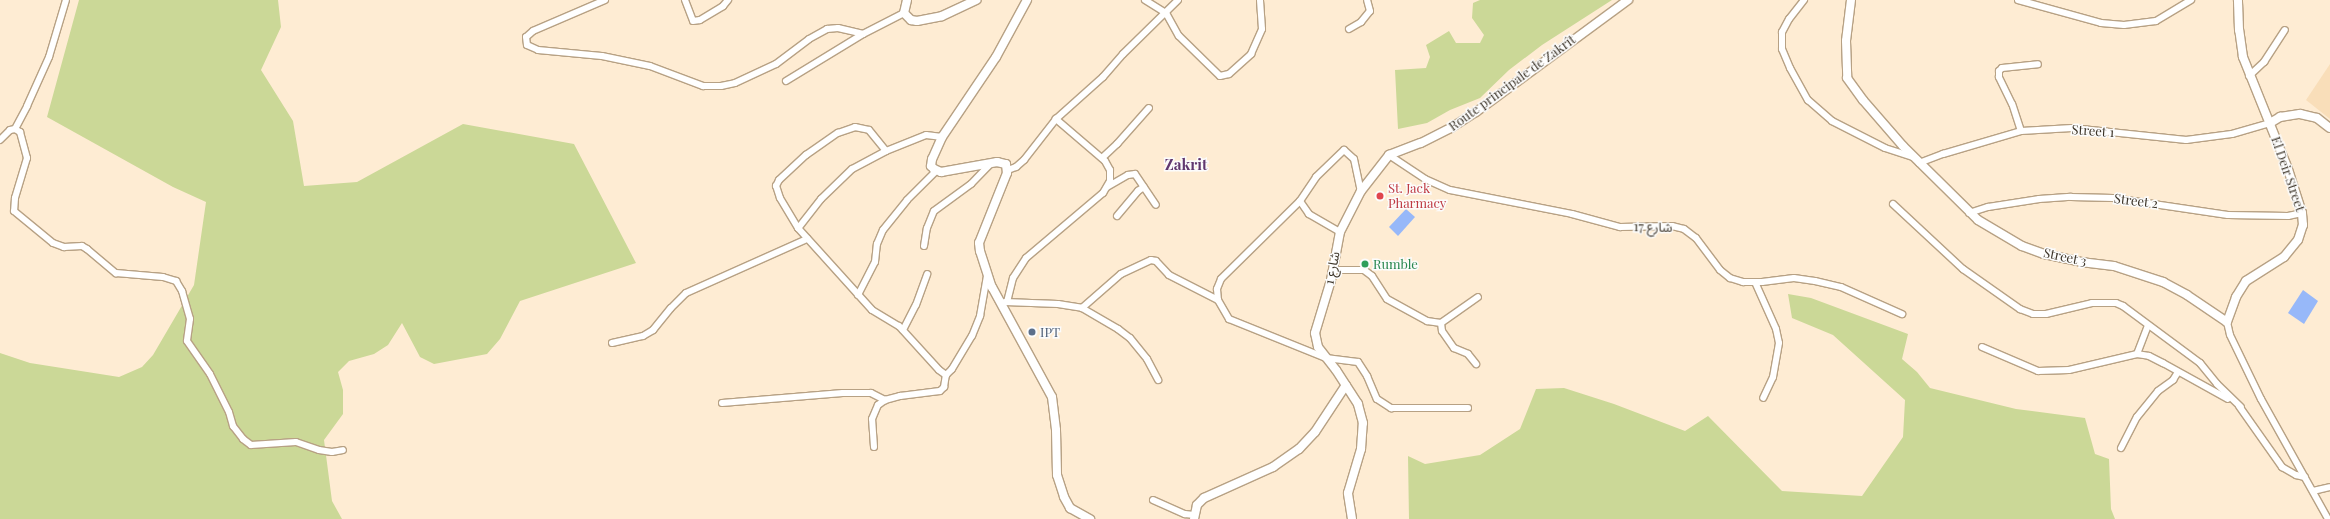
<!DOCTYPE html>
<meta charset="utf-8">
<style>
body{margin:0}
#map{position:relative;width:2330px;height:519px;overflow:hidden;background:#feecd3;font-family:"Playfair Display","Noto Sans Arabic",serif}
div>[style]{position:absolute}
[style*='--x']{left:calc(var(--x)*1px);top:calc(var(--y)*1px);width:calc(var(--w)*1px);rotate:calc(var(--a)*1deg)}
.built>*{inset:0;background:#f9deb9}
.green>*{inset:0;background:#cbd897}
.water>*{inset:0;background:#97b8f9}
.roads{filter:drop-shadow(1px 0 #b7a184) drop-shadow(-1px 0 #b7a184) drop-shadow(0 1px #b7a184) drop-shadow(0 -1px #b7a184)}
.minor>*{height:6px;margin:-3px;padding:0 3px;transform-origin:3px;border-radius:3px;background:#fff}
.tertiary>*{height:8px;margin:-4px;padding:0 4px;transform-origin:4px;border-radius:4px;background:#fff}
.dots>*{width:11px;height:11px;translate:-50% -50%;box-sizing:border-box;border:2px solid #fcfcfc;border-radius:50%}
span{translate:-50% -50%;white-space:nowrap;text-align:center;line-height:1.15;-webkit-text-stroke:3px #fcfcfc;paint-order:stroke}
.street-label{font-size:13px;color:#3c3428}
.health-label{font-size:13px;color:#be3a42}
.left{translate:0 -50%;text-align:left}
.leisure-label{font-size:13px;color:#27864d}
.service-label{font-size:13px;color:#4e5e75}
.quarter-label{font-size:15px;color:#61386f;font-weight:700}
</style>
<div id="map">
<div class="built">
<div style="clip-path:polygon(2330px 64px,2330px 119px,2306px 100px)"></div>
</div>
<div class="green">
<div style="clip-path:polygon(79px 0,278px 0,281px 27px,261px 70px,293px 121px,304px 186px,357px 182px,463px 124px,574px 144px,636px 263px,520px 301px,500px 339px,487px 354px,434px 364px,420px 357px,402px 323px,388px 345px,374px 354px,349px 361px,338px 372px,343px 390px,343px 414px,324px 440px,332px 501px,342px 519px,0 519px,0 353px,30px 363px,119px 377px,142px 367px,153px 355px,194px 285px,206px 202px,173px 187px,47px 117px)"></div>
<div style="clip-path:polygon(1480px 0,1612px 0,1542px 45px,1509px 70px,1480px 98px,1450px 110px,1427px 123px,1398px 129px,1395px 70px,1426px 68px,1430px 57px,1426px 45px,1449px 31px,1456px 43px,1480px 43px,1484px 35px,1472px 18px,1473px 3px)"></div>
<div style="clip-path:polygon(1788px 294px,1811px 298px,1908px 334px,1902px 359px,1917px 372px,1930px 388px,2016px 409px,2085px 418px,2095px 454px,2109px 459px,2111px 509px,2115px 519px,1409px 519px,1408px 456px,1425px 464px,1480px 455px,1520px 429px,1536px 389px,1564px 388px,1614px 404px,1685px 431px,1708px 416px,1782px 491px,1862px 496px,1903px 437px,1905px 400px,1833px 335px,1792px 318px)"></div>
</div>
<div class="water">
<div style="clip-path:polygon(1406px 209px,1415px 217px,1398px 236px,1389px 227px)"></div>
<div style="clip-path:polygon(2303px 290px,2318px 301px,2304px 324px,2288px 313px)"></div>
</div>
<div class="roads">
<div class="minor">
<div style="--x:605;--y:0;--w:78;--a:156.7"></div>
<div style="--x:533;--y:31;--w:9;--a:139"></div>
<div style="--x:526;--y:37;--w:8;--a:83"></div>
<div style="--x:527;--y:45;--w:12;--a:24"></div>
<div style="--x:538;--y:50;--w:64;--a:5.4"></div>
<div style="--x:602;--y:56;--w:49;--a:11.8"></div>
<div style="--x:650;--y:66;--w:57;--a:20.7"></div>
<div style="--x:703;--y:86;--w:18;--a:0"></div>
<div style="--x:721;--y:86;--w:14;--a:-12"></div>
<div style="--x:735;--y:83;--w:45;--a:-24.9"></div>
<div style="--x:776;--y:64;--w:41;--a:-37.1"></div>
<div style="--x:809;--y:39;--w:21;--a:-29"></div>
<div style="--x:827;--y:29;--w:11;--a:-5"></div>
<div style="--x:838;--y:28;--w:26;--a:13"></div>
<div style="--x:863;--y:34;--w:46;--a:-27.1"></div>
<div style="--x:685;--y:0;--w:22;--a:69"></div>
<div style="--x:693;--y:21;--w:7;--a:-8"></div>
<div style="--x:700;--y:20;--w:27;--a:-31"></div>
<div style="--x:723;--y:6;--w:8;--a:-50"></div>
<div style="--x:1145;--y:0;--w:25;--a:32"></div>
<div style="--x:1166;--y:13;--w:26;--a:61"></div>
<div style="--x:1179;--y:36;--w:57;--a:44.3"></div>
<div style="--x:1220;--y:76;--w:9;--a:-13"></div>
<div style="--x:1229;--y:74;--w:30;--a:-42"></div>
<div style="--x:1251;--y:54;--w:27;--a:-66"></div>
<div style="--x:1262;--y:29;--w:29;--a:-94"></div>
<div style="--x:1804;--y:0;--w:24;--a:128"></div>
<div style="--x:1789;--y:19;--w:15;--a:118"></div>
<div style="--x:1782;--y:32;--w:17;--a:90"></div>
<div style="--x:1782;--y:49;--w:21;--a:67"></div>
<div style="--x:1790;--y:68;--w:37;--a:61"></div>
<div style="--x:1808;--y:100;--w:32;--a:41"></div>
<div style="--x:1832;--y:121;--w:59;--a:27"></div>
<div style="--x:1885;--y:148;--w:29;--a:18"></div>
<div style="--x:2018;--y:0;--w:86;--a:15.5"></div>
<div style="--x:2101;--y:23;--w:23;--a:5"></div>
<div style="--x:2124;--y:25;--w:32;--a:-7"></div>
<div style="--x:2156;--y:21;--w:41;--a:-31"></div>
<div style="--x:1349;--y:29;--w:14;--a:-30"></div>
<div style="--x:1361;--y:22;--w:14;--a:-51"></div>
<div style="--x:1370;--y:11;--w:11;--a:-105"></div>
<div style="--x:2249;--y:76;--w:21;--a:-43"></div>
<div style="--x:2264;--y:62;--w:38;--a:-57"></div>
<div style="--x:786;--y:81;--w:90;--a:-31.4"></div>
<div style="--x:15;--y:129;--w:6;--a:31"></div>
<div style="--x:20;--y:132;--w:27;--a:75"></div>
<div style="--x:27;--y:158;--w:42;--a:106.7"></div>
<div style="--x:15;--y:198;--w:13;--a:94"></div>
<div style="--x:14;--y:211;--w:50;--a:39.4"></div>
<div style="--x:53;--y:243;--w:12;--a:20"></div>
<div style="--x:64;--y:247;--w:18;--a:-3"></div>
<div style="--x:82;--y:246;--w:6;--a:31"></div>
<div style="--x:87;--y:249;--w:38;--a:40"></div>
<div style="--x:116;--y:273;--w:47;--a:4.9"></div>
<div style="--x:163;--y:277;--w:14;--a:17"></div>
<div style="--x:176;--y:281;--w:12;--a:59"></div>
<div style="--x:182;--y:291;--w:29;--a:74"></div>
<div style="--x:190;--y:319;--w:22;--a:98"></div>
<div style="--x:187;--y:341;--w:40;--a:55.1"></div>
<div style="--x:210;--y:374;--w:42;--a:63.4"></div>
<div style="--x:229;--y:412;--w:15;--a:74"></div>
<div style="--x:233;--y:426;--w:16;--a:52"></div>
<div style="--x:243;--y:439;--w:10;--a:37"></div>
<div style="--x:251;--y:445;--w:45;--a:-3.8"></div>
<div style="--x:296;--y:442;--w:24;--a:19"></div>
<div style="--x:319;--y:450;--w:13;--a:9"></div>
<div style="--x:332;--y:452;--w:11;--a:-10"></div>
<div style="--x:2021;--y:131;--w:28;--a:-108"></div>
<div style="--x:2012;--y:104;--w:30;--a:-116"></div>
<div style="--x:1999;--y:77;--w:6;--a:-90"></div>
<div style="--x:1999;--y:71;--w:4;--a:-45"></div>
<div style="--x:2002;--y:68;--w:36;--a:-6"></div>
<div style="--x:942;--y:137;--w:16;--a:-173"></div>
<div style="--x:926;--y:135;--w:43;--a:158.2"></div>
<div style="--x:886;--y:151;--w:38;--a:152"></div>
<div style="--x:852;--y:169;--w:43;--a:135.9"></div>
<div style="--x:821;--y:199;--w:37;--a:128"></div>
<div style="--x:798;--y:228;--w:110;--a:47.9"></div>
<div style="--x:872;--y:310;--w:31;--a:31"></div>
<div style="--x:899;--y:326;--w:59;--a:47.7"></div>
<div style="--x:939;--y:370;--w:9;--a:36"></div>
<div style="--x:946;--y:375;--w:8;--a:-45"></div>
<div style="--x:952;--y:369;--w:39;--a:-59"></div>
<div style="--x:972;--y:336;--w:22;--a:-68"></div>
<div style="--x:980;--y:316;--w:41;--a:-80.1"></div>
<div style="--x:0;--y:140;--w:14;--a:-45"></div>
<div style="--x:10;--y:130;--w:5;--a:-11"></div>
<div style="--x:15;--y:129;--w:26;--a:-62"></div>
<div style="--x:27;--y:106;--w:54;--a:-65.8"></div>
<div style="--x:49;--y:57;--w:59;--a:-73.4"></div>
<div style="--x:1389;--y:155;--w:43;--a:33.7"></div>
<div style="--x:1425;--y:179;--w:27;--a:24"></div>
<div style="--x:1450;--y:190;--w:124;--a:11.1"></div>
<div style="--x:1572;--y:214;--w:50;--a:15.2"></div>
<div style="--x:1620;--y:227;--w:52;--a:-1.1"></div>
<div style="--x:1672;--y:226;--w:12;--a:14"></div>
<div style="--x:1684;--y:229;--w:15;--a:37"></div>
<div style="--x:1696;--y:238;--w:40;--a:53"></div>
<div style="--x:1720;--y:270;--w:13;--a:39"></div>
<div style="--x:1730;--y:278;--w:14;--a:17"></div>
<div style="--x:1743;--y:282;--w:19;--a:0"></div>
<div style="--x:1762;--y:282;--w:32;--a:-7"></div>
<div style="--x:1794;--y:278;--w:21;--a:8"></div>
<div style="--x:1815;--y:281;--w:27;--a:13"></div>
<div style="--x:1841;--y:287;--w:67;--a:23.9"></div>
<div style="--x:1102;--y:158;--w:21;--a:-43"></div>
<div style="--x:1117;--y:144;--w:48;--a:-48.4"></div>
<div style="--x:1919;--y:163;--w:26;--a:-21"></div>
<div style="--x:1943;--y:154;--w:81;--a:-16.4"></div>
<div style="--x:2021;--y:131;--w:51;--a:-3.4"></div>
<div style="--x:2072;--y:128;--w:115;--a:6"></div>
<div style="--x:2186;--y:140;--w:46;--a:-7.4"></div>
<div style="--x:2232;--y:134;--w:40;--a:-16"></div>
<div style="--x:1008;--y:170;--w:9;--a:-21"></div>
<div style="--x:1016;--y:167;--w:11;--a:-41"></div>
<div style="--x:1024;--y:160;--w:52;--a:-52"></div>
<div style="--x:1056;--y:119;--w:63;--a:-41.8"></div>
<div style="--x:1103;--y:77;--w:30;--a:-49"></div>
<div style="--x:1123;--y:54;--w:77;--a:-44.5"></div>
<div style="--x:1107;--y:187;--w:24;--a:-30"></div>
<div style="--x:1128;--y:175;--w:7;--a:-8"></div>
<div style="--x:1135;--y:174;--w:37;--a:56"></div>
<div style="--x:1300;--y:201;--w:111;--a:135.4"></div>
<div style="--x:1221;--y:279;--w:11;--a:112"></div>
<div style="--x:1217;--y:289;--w:11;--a:85"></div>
<div style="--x:1218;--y:300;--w:22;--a:60"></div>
<div style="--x:1229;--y:319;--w:105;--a:21.9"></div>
<div style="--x:1326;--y:358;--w:32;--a:7"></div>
<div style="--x:1358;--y:362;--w:17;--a:57"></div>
<div style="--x:1367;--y:376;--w:25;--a:67"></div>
<div style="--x:1377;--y:399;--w:17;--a:33"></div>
<div style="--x:1391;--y:408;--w:77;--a:0"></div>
<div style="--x:1893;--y:204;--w:96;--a:42.9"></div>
<div style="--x:1963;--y:269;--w:70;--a:35.1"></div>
<div style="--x:2020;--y:309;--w:14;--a:21"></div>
<div style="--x:2033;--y:314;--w:13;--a:0"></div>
<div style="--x:2046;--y:314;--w:47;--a:-13.4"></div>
<div style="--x:2092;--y:303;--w:24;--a:0"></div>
<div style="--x:2116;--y:303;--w:8;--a:23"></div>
<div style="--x:2123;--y:306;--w:96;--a:36.5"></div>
<div style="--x:2200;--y:363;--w:27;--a:51"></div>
<div style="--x:2217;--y:384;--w:33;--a:44"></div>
<div style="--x:1969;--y:213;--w:20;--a:-18"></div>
<div style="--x:1988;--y:207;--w:52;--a:-8.9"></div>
<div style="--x:2039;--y:199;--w:32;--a:-4"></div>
<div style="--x:2071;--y:197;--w:42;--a:1.4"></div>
<div style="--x:2113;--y:198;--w:116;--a:8.4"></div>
<div style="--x:2228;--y:215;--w:60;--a:1"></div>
<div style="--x:2288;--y:216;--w:14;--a:-12"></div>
<div style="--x:1117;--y:216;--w:33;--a:-50"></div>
<div style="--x:1138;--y:191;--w:7;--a:-34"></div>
<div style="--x:798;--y:228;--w:35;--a:-121"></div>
<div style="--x:780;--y:198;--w:13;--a:-108"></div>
<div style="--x:776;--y:186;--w:7;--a:-63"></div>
<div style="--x:779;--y:180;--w:37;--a:-43"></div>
<div style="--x:806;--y:155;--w:39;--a:-35"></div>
<div style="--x:838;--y:133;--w:18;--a:-19"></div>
<div style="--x:855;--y:127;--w:14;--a:12"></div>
<div style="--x:869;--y:130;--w:27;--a:51"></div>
<div style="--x:1340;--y:232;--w:36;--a:-150"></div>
<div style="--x:1309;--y:214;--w:16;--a:-125"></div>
<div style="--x:1300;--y:201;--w:29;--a:-56"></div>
<div style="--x:1316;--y:177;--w:39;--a:-44"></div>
<div style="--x:1344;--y:150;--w:13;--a:42"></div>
<div style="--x:1354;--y:159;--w:33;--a:78"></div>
<div style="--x:924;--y:246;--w:18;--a:-81"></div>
<div style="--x:927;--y:228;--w:18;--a:-68"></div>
<div style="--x:934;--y:211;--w:46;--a:-36.1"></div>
<div style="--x:971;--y:184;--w:29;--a:-46"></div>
<div style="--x:1333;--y:270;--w:31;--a:0"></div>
<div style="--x:1364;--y:270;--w:10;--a:37"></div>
<div style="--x:1372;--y:276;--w:27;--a:57"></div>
<div style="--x:1387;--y:299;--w:46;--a:28.8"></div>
<div style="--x:1427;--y:321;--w:14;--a:8"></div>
<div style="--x:1441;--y:323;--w:45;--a:-35.1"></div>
<div style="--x:1755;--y:282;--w:51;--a:65.9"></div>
<div style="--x:1776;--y:329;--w:14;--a:78"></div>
<div style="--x:1779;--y:343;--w:35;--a:100"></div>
<div style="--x:1773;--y:377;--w:23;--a:115"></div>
<div style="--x:858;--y:295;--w:37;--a:-63"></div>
<div style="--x:875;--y:262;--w:18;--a:-84"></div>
<div style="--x:877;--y:244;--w:15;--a:-67"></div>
<div style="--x:883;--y:230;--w:38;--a:-51"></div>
<div style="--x:907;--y:200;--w:41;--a:-45"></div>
<div style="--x:1005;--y:302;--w:53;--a:2.2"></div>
<div style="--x:1058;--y:304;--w:24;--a:9"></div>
<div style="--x:1082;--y:308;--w:42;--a:30.3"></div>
<div style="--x:1118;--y:329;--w:15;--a:37"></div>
<div style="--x:1130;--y:338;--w:27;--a:51"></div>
<div style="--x:1147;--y:359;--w:24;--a:62"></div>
<div style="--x:1007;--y:302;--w:25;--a:-76"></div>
<div style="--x:1013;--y:278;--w:24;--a:-57"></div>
<div style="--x:1026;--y:258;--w:101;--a:-40.2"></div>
<div style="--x:1103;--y:193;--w:14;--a:-60"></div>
<div style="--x:1110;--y:181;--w:11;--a:-90"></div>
<div style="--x:1110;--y:170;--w:10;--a:-119"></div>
<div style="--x:1105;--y:161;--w:65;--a:-139.4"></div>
<div style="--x:1082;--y:308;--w:52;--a:-41.1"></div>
<div style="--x:1121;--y:274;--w:33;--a:-25"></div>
<div style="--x:1151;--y:260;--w:5;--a:11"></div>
<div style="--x:1156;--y:261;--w:19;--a:47"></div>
<div style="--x:1169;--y:275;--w:55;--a:27"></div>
<div style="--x:2227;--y:322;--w:13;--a:77"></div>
<div style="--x:2230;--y:335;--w:71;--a:64.2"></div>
<div style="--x:2261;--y:399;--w:137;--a:60.8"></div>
<div style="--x:1441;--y:323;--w:8;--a:83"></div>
<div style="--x:1442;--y:331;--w:21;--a:55"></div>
<div style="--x:1454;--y:348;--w:15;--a:23"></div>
<div style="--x:1468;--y:354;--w:13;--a:51"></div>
<div style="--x:903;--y:330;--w:28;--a:-63"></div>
<div style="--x:916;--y:305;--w:33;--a:-70"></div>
<div style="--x:612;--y:343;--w:32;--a:-13"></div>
<div style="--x:643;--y:336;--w:12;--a:-31"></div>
<div style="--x:653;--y:330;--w:28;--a:-51"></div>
<div style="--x:671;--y:308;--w:21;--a:-45"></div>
<div style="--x:686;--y:293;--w:133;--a:-24.1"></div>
<div style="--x:1982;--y:347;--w:61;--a:23.2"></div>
<div style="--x:2038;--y:371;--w:31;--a:-2"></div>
<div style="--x:2069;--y:370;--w:70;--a:-13.2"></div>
<div style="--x:2137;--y:354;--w:12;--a:9"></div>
<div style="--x:2149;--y:356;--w:16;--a:27"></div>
<div style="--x:2163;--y:363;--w:74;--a:29"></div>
<div style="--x:2137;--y:354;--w:30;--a:-69"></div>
<div style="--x:722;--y:403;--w:121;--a:-4.7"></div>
<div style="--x:843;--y:393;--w:28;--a:0"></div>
<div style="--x:871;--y:393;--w:16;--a:27"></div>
<div style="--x:2239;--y:406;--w:75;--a:54.8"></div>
<div style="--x:2282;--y:467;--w:16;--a:30"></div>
<div style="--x:2296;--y:475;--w:9;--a:13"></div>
<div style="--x:874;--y:447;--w:28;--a:-94"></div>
<div style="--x:872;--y:419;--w:15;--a:-67"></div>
<div style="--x:878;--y:405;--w:9;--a:-36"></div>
<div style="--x:885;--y:400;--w:16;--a:-15"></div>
<div style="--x:900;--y:396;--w:40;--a:-7.1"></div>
<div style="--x:940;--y:391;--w:6;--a:-45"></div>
<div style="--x:944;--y:387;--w:12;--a:-81"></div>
<div style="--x:2121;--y:448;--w:35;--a:-63"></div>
<div style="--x:2137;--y:417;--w:33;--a:-51"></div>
<div style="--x:2158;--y:391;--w:19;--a:-36"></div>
<div style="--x:2173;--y:380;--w:9;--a:-58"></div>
<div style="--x:2313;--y:491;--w:17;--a:-13"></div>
<div style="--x:1153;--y:500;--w:35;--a:24"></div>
<div style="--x:1185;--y:514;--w:9;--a:6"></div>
</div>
<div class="tertiary">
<div style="--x:907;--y:0;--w:13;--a:103"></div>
<div style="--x:904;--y:13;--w:10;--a:45"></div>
<div style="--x:911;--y:20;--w:6;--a:9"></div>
<div style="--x:917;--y:21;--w:25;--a:-11"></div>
<div style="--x:942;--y:16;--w:38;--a:-25"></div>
<div style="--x:1027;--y:0;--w:65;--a:118.5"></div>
<div style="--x:996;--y:57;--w:97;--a:124"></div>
<div style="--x:942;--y:137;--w:24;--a:114"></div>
<div style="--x:932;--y:159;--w:7;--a:98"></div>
<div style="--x:931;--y:166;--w:4;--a:45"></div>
<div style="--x:934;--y:169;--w:8;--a:23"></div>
<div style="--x:941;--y:172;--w:57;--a:-10.1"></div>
<div style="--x:997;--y:162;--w:9;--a:13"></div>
<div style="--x:1006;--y:164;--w:9;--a:84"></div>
<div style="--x:1007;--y:173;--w:75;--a:111.8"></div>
<div style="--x:979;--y:243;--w:8;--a:83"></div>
<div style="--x:980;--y:251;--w:38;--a:72"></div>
<div style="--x:992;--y:287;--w:125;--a:61.4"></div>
<div style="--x:1052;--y:397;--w:33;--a:83"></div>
<div style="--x:1056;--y:430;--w:45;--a:88.7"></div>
<div style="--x:1057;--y:475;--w:23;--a:72"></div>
<div style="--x:1064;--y:497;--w:13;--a:61"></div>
<div style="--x:1070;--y:508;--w:23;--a:29"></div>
<div style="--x:1851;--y:0;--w:41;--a:97"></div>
<div style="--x:1846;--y:41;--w:37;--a:88"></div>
<div style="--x:1847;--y:78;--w:27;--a:54"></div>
<div style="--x:1863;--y:100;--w:61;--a:49"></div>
<div style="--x:1903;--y:146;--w:105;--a:44.6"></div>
<div style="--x:1978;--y:220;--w:51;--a:30.6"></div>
<div style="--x:2022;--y:246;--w:23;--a:20"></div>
<div style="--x:2044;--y:254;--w:38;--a:12"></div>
<div style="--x:2081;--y:262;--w:33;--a:7"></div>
<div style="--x:2114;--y:266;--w:52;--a:18.1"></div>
<div style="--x:2163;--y:282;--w:27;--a:28"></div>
<div style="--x:2187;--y:295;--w:48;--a:34"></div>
<div style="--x:2227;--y:322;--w:27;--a:-70"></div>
<div style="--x:2236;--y:297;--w:19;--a:-58"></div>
<div style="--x:2246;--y:281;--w:45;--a:-32.3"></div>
<div style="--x:2284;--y:257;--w:22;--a:-51"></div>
<div style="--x:2298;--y:240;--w:16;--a:-72"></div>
<div style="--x:2303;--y:225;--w:12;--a:-95"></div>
<div style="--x:2302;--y:213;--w:46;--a:-107.7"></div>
<div style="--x:2288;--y:169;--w:121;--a:-111.9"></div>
<div style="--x:2243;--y:57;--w:27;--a:-98"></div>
<div style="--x:2239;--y:30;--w:30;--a:-92"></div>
<div style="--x:2270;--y:123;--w:12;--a:-31"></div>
<div style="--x:2280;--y:117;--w:20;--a:-9"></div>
<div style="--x:2300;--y:114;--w:17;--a:13"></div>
<div style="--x:2317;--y:118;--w:16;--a:38"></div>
<div style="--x:1194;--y:519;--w:14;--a:-78"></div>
<div style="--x:1197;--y:505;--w:10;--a:-45"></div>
<div style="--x:1204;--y:498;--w:76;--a:-24.2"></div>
<div style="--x:1273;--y:467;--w:32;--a:-35"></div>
<div style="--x:1299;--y:449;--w:23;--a:-47"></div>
<div style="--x:1315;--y:432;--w:56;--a:-56.6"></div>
<div style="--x:1352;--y:519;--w:26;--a:-99"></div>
<div style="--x:1348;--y:493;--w:46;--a:-73.5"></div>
<div style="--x:1361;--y:449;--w:26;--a:-86"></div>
<div style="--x:1363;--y:423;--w:20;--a:-105"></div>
<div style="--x:1358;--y:404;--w:40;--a:-122.9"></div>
<div style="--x:1336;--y:370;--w:29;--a:-128"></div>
<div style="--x:1318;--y:347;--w:14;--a:-102"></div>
<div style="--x:1315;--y:333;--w:55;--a:-73.2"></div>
<div style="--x:1331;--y:280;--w:49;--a:-79.4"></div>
<div style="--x:1340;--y:232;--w:46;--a:-62.9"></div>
<div style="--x:1361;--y:191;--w:46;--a:-52.1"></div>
<div style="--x:1389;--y:155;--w:34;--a:-21"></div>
<div style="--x:1421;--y:143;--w:34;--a:-27"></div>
<div style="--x:1451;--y:128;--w:30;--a:-33"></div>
<div style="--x:1476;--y:112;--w:189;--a:-36.4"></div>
</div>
</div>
<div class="dots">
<div style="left:1380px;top:196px;background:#e0444e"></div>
<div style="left:1365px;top:264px;background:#2e9e5b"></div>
<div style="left:1032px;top:332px;background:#5c6f8a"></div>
</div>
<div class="street-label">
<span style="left:1512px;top:83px;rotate:-36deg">Route principale de Zakrît</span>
<span style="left:2093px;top:131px;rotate:4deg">Street 1</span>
<span style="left:2288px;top:174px;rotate:71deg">El Deir Street</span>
<span style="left:2136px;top:201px;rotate:7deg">Street 2</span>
<span style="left:1653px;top:227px;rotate:1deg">شارع 17</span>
<span style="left:2065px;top:257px;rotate:12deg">Street 3</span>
<span style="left:1332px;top:268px;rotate:-79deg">شارع 1</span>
</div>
<div class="health-label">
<span class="left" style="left:1388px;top:196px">St. Jack<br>Pharmacy</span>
</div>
<div class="leisure-label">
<span class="left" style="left:1373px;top:264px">Rumble</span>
</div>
<div class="service-label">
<span class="left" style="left:1040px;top:332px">IPT</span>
</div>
<div class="quarter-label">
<span style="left:1186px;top:165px">Zakrit</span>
</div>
</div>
